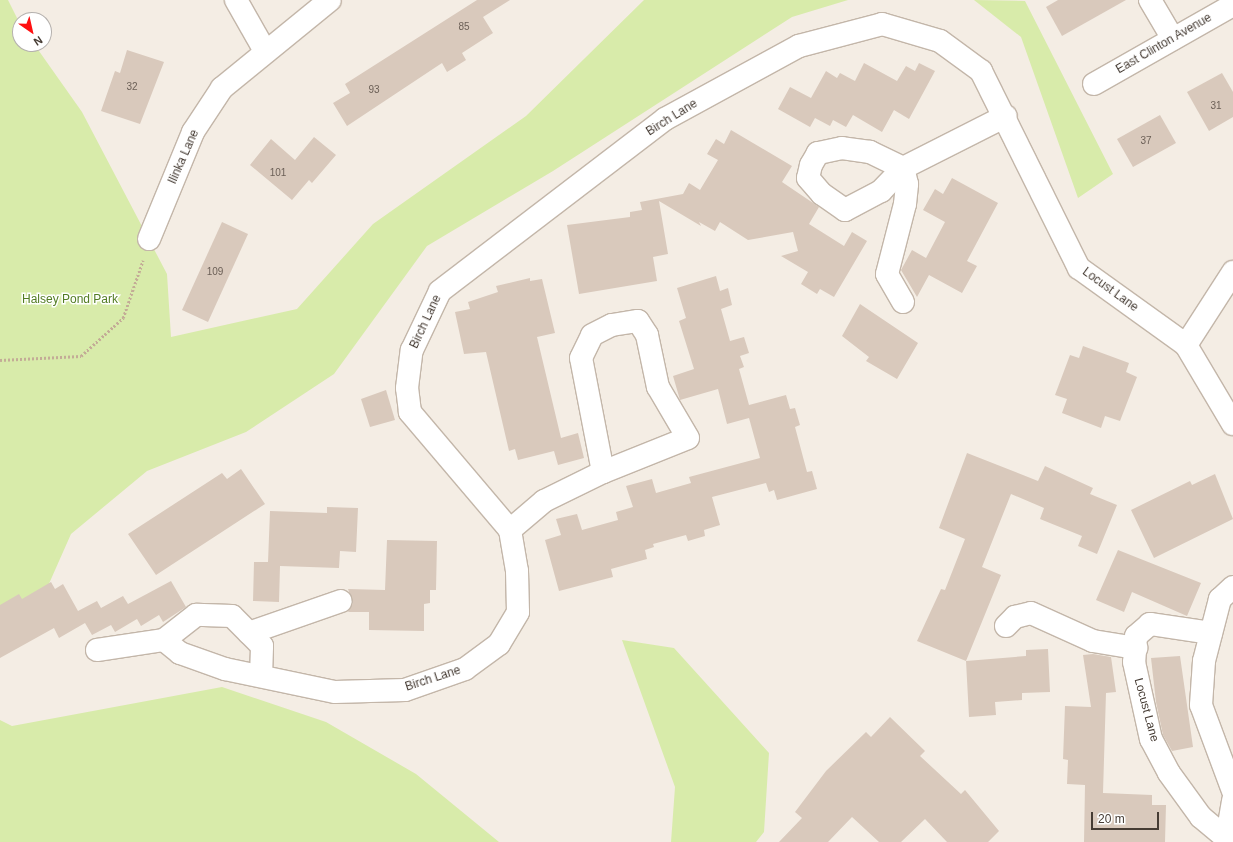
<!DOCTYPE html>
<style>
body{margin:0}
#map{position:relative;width:1233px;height:842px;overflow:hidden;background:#f4ede4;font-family:Helvetica,sans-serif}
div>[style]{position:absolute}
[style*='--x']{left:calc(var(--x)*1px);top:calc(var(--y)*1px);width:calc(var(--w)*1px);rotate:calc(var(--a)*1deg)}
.green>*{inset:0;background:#d8ebaa}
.building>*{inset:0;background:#d9c9bc}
.path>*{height:2.5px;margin-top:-1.25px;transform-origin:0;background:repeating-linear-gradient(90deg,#c3ac96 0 2px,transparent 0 4px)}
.roads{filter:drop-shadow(1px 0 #c3b6a9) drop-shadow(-1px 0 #c3b6a9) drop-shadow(0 1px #c3b6a9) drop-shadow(0 -1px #c3b6a9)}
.minor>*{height:22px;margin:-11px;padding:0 11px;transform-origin:11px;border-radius:11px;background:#fff}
span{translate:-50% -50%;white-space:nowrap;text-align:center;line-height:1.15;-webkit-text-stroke:3px #fff;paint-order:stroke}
.number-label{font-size:10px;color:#6b5f56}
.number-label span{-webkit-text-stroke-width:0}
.street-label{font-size:12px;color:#463c34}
.park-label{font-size:12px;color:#527c23}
.north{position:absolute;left:12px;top:12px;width:40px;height:40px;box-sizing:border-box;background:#fff;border:1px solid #b5b1ae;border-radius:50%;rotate:146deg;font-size:11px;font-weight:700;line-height:16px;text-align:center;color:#463c34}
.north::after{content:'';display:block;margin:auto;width:14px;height:18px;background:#ff1011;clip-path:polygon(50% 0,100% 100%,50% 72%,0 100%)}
.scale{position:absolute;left:1091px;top:812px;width:68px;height:18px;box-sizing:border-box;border:2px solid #463c34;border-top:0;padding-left:5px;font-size:12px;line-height:14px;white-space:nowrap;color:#463c34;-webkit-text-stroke:3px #fff;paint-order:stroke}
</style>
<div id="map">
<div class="green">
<div style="clip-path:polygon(0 0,8px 0,20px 24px,20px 44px,34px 44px,82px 112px,167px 274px,171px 337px,297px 309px,373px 224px,526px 116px,644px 0,848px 0,792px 17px,553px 171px,427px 246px,334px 374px,246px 432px,147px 471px,71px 534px,40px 604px,0 618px)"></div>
<div style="clip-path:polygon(974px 0,1025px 1px,1113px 174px,1078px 198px,1021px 37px)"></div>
<div style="clip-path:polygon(622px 640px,674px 648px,769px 753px,764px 832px,756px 842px,671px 842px,675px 787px)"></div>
<div style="clip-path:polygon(222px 687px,326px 722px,416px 774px,499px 842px,0 842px,0 720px,12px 726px)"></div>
</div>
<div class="building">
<div style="clip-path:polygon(477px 0,510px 0,483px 17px,493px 33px,462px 53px,466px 60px,447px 72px,442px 63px,347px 126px,333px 103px,350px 93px,345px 84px)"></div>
<div style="clip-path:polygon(1058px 0,1126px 0,1062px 36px,1046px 7px)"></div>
<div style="clip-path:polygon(127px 50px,164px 62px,140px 124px,101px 111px,115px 71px,120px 73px)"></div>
<div style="clip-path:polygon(864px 63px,897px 81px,906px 66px,915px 71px,919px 63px,935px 71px,909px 119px,894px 110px,882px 132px,853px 115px,846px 127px,833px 120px,830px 126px,815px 118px,810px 127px,778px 109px,790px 87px,811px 98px,826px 71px,837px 78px,840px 73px,855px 81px)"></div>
<div style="clip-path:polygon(1222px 73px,1233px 92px,1233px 117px,1209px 131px,1187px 92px)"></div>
<div style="clip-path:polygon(1160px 115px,1176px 143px,1133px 167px,1117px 139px)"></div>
<div style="clip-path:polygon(731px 130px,792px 166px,782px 182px,819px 207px,809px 224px,844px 246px,852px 232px,867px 241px,834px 297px,820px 289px,817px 294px,801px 284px,808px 272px,781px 256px,798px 251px,793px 232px,748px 240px,720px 222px,715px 231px,699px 222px,701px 226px,659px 201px,668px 254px,653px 257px,657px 281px,579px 294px,567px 225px,630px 217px,630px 212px,642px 210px,640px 202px,683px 194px,689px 183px,700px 190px,718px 160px,707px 154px,716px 139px,724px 144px)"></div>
<div style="clip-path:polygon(314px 137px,336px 155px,312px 183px,309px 180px,292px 200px,250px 165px,271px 139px,295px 160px)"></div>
<div style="clip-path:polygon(952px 178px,998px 203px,967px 261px,977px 266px,962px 293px,929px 275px,917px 297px,901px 270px,912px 250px,926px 258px,945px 222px,923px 210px,935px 189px,943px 194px)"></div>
<div style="clip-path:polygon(222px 222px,248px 234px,208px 322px,182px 310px)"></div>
<div style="clip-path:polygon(716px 276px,720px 291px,728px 288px,732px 305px,721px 309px,730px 341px,744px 337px,749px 353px,740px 356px,744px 367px,739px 369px,749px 405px,786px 395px,790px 409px,795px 408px,800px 425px,795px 427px,807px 472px,812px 471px,817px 489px,777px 500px,774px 490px,769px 492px,766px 483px,712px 497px,720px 525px,704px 530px,705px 536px,688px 541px,686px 535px,653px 544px,654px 547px,645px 550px,647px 559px,611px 569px,613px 577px,559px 591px,545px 540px,561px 535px,556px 519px,577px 514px,582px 530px,618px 520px,616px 512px,633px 507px,626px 486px,652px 479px,656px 493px,691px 483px,689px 477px,760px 458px,749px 418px,727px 424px,718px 389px,680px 400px,673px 376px,694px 369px,679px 321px,686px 318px,677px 288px)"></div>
<div style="clip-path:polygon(530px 278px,530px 281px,542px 279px,555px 333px,537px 337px,561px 438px,578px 433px,584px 458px,558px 465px,554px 451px,518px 460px,515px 449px,509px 451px,486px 352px,464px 354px,455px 312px,470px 309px,468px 302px,498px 292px,496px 286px)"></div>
<div style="clip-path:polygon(860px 304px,918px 343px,897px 379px,866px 361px,869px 357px,842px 336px)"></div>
<div style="clip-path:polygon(1083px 346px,1129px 363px,1126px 372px,1137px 377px,1120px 421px,1105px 416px,1101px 428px,1062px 413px,1067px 399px,1055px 395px,1070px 355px,1079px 358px)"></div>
<div style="clip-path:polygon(386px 390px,395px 420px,370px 427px,361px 399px)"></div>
<div style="clip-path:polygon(967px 453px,1038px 481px,1045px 466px,1093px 488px,1090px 494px,1117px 505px,1097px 554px,1078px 546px,1082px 536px,1040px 519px,1044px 508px,1011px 494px,982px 567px,1001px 575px,966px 661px,917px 641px,941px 589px,945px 590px,965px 539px,939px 528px)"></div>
<div style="clip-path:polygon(241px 469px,265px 504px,156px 575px,128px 534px,222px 473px,227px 479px)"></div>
<div style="clip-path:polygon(1215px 474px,1233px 519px,1154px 558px,1131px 510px,1190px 481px,1192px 485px)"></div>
<div style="clip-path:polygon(327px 507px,358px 508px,356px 552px,340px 551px,339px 568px,280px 566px,279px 602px,253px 601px,254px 562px,268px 562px,270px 511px,327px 513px)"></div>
<div style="clip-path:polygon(387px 540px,437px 541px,436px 590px,430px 590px,430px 603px,424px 604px,424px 631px,369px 630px,369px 612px,348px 612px,353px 603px,348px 589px,385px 590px)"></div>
<div style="clip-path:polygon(1118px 550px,1201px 583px,1187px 616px,1132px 592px,1124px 612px,1096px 600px)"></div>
<div style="clip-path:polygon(171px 581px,186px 607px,163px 622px,159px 615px,141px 626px,137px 619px,115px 632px,111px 625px,92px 635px,85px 623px,59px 638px,54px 628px,0 658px,0 605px,19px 594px,22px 599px,51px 582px,55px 589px,63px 584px,78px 611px,97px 601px,101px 608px,123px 596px,128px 604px)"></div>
<div style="clip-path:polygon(1048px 649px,1050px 692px,1022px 693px,1022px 700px,995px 702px,996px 715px,969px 717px,966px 661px,1026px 656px,1026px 650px)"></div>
<div style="clip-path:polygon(1093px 654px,1111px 657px,1116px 692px,1106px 693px,1103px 793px,1152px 795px,1152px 805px,1166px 805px,1165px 842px,1084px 842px,1085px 785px,1067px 784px,1068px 760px,1063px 759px,1065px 706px,1091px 707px,1083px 655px)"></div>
<div style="clip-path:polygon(1180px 656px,1193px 747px,1172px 751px,1163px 735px,1156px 702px,1151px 658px)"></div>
<div style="clip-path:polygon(890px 717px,925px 751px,920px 756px,961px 794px,965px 790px,999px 831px,988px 842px,947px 842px,925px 819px,901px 842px,879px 842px,852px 817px,828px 842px,779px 842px,802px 818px,795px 812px,826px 771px,866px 732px,871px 737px)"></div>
</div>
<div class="path">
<div style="--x:0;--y:360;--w:81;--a:-2.8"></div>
<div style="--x:81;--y:356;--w:57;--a:-42.1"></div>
<div style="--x:123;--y:318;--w:61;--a:-71"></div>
</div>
<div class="roads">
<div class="minor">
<div style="--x:236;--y:0;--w:59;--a:60.4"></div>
<div style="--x:1150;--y:0;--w:45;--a:59.5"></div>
<div style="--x:1094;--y:84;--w:160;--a:-29.6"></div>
<div style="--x:149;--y:239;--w:116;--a:-67.6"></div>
<div style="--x:193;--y:132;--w:53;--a:-56.6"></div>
<div style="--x:222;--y:88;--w:139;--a:-39.2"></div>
<div style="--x:903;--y:302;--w:32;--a:-120"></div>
<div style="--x:887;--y:274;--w:72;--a:-75.6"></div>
<div style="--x:905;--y:204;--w:20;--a:-84"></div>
<div style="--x:907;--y:184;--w:16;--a:-104"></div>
<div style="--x:903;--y:168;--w:37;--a:-154"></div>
<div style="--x:870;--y:152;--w:28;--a:-172"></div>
<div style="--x:842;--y:148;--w:25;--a:168"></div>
<div style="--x:818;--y:153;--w:14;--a:120"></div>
<div style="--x:811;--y:165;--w:13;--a:103"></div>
<div style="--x:808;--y:178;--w:21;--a:49"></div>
<div style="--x:822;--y:194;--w:28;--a:35"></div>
<div style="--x:845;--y:210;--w:41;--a:-27.8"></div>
<div style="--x:881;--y:191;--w:32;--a:-46"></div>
<div style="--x:903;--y:168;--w:115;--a:-26.8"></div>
<div style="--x:638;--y:321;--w:17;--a:57"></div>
<div style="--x:647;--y:335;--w:53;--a:78.1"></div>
<div style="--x:658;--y:387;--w:59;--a:59.5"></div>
<div style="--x:688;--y:438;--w:92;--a:158.2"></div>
<div style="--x:603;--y:472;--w:116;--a:-100.9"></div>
<div style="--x:581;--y:358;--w:25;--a:-64"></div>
<div style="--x:592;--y:335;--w:22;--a:-27"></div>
<div style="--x:612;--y:325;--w:26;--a:-9"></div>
<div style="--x:1186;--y:345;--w:87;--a:-57.2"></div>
<div style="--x:510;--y:530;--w:45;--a:-40.5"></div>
<div style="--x:544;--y:501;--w:66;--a:-26.2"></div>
<div style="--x:1233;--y:587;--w:18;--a:137"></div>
<div style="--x:1220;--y:599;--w:64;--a:104.5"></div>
<div style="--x:1204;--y:661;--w:44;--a:93.9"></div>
<div style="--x:1201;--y:705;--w:92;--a:69.6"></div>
<div style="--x:1006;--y:626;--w:13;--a:-45"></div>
<div style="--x:1015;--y:617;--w:16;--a:-14"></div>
<div style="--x:1031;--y:613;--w:68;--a:24.3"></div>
<div style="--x:1093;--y:641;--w:44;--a:9.2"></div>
<div style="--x:249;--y:633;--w:97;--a:-19.2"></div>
<div style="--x:1211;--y:633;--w:62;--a:-171.6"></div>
<div style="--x:1150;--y:624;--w:18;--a:139"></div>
<div style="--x:1136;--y:636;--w:26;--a:94"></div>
<div style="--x:1134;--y:662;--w:79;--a:77.6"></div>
<div style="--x:1151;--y:739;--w:38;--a:62"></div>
<div style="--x:1169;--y:773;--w:54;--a:54"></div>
<div style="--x:1201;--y:817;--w:34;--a:40"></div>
<div style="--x:97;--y:650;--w:68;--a:-8.5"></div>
<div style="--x:261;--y:676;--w:30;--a:-88"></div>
<div style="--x:262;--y:646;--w:42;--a:-135"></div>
<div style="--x:232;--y:616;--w:36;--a:-178"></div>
<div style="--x:196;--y:615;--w:41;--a:142"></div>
<div style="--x:164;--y:640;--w:21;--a:39"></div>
<div style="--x:180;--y:653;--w:48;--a:19.6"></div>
<div style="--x:225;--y:669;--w:112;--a:11.8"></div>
<div style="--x:335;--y:692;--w:70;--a:-1.6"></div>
<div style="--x:405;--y:690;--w:64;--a:-19.3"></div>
<div style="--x:465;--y:669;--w:42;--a:-36.3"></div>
<div style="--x:499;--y:644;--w:37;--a:-59"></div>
<div style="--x:518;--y:612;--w:41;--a:-91.4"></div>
<div style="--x:517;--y:571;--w:42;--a:-99.7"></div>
<div style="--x:510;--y:530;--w:155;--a:-130.3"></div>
<div style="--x:410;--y:412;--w:24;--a:-97"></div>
<div style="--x:407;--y:388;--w:38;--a:-83"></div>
<div style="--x:412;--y:350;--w:65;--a:-64.6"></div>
<div style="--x:440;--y:291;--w:283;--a:-37.4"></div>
<div style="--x:665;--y:119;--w:153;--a:-28.6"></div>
<div style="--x:799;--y:46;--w:86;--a:-14.8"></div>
<div style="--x:882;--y:24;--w:60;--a:16.3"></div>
<div style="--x:940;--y:41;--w:51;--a:36.2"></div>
<div style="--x:981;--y:71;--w:220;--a:63.6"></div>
<div style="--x:1079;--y:268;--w:132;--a:35.7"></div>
<div style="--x:1186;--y:345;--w:92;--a:59.3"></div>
<div style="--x:1226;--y:842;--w:42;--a:-80.3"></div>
</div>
</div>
<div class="number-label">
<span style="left:464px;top:27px">85</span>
<span style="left:132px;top:87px">32</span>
<span style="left:374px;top:90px">93</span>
<span style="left:1216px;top:106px">31</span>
<span style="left:1146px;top:141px">37</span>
<span style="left:278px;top:173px">101</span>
<span style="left:215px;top:272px">109</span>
</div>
<div class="street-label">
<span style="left:1164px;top:44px;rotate:-30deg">East Clinton Avenue</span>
<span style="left:672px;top:118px;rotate:-32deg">Birch Lane</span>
<span style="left:184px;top:157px;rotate:-66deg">Ilinka Lane</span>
<span style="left:1110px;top:290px;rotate:36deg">Locust Lane</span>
<span style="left:426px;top:322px;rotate:-65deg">Birch Lane</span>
<span style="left:433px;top:679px;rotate:-18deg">Birch Lane</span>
<span style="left:1146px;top:710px;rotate:75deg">Locust Lane</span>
</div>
<div class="park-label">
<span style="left:70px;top:300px">Halsey Pond Park</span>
</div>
<div class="north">N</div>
<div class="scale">20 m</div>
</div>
